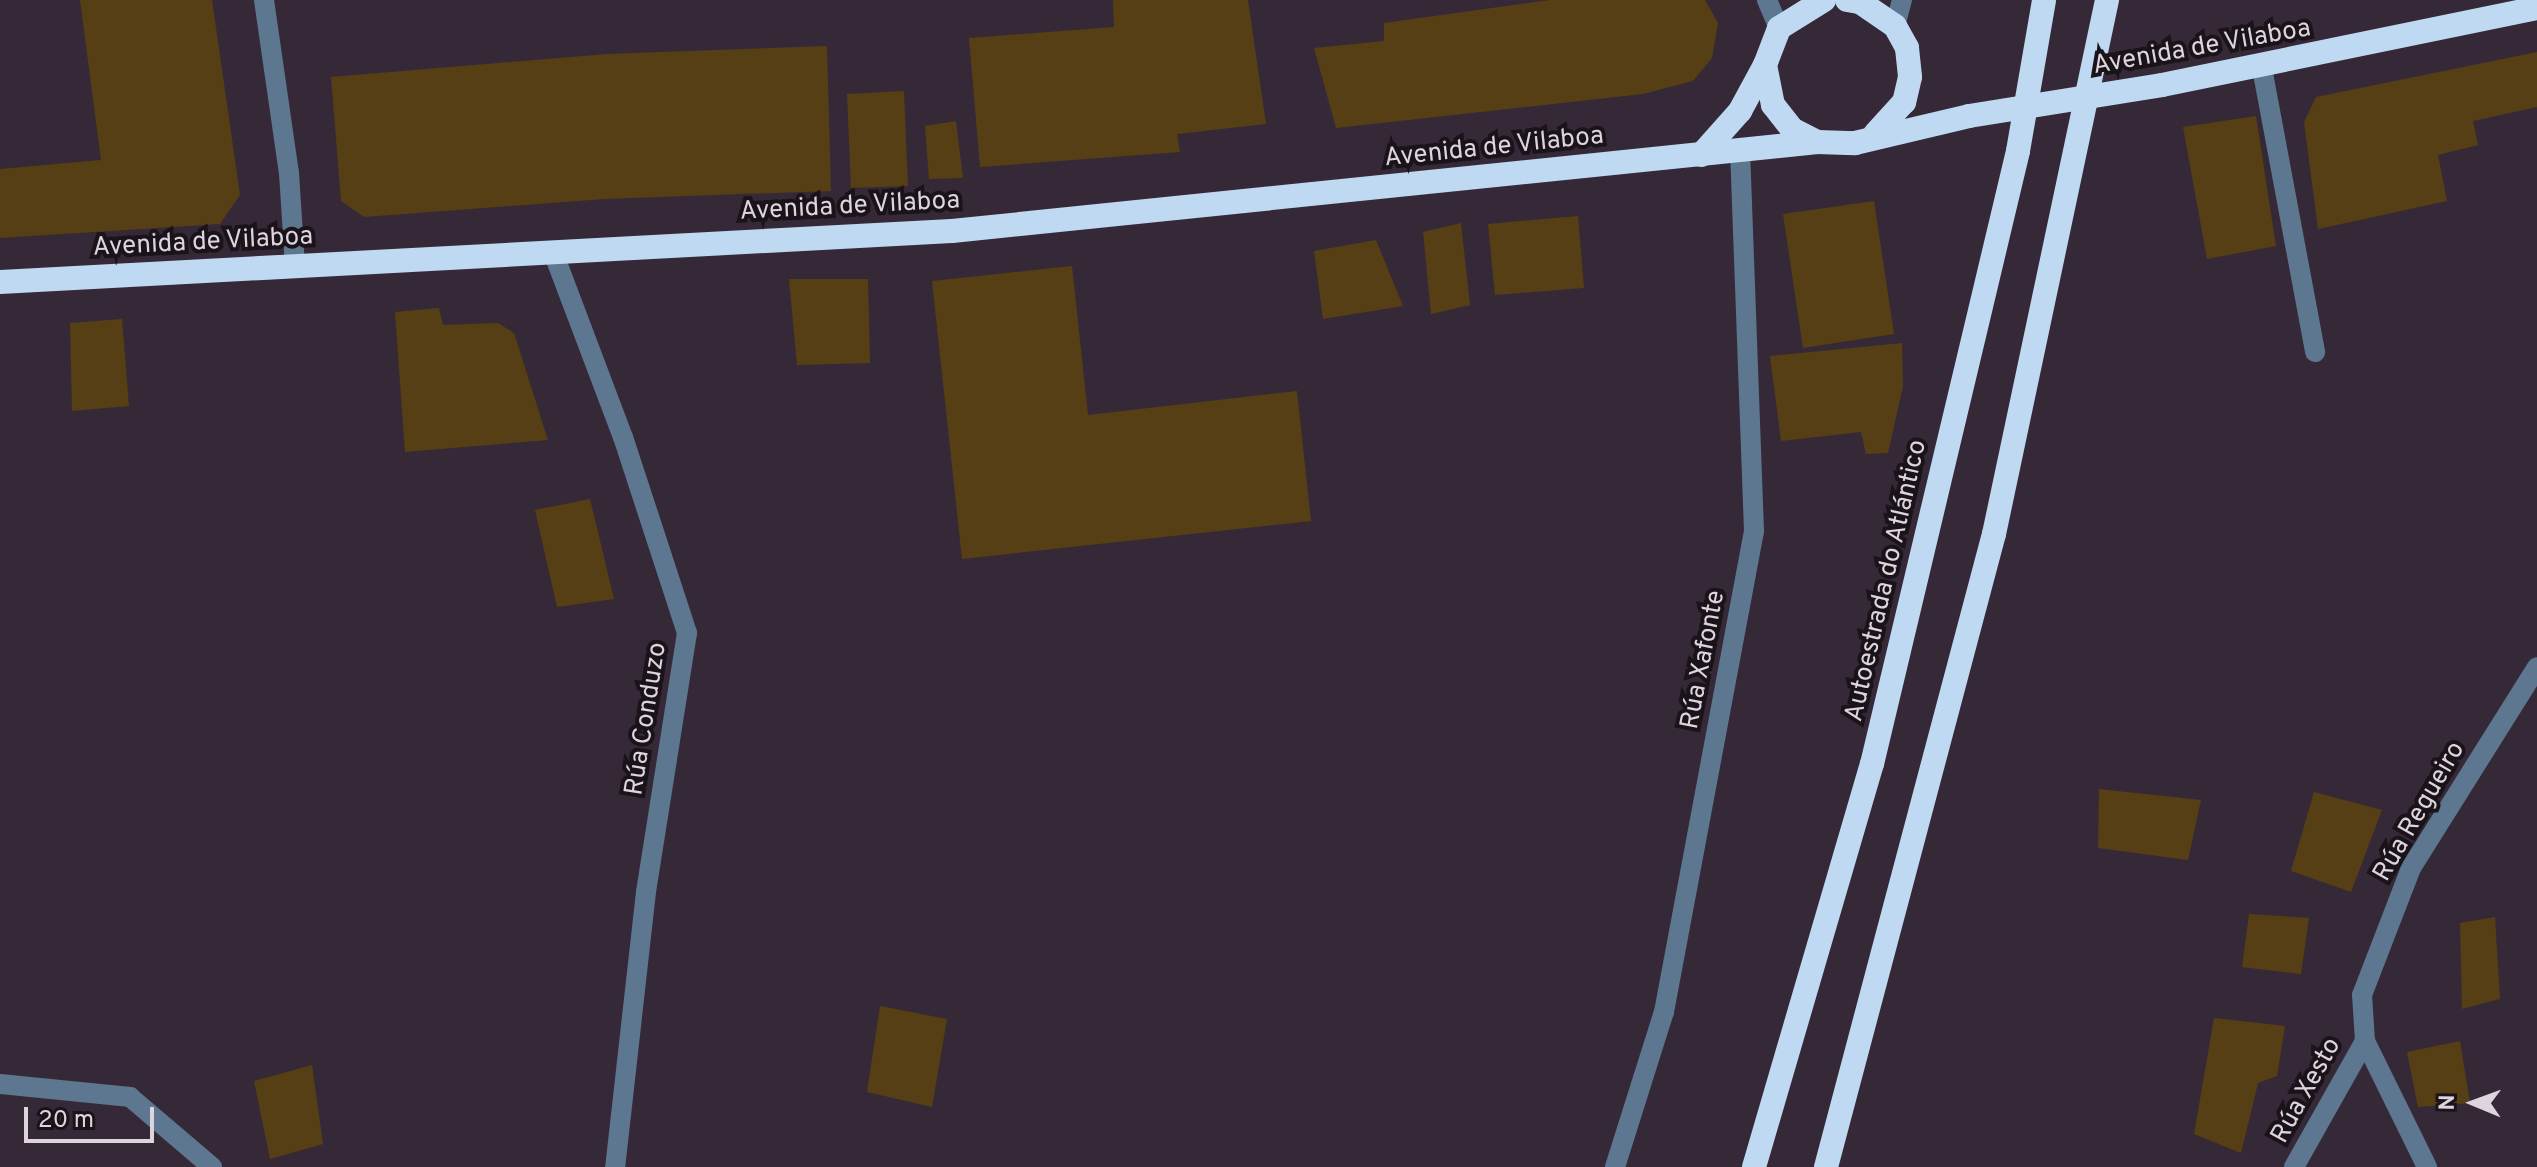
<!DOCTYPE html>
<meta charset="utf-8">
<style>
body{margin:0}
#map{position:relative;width:2537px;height:1167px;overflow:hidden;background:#362937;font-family:Overpass,sans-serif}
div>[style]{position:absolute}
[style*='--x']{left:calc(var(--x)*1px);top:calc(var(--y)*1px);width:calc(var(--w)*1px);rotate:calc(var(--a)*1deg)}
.building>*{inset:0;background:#563f14}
.minor>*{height:20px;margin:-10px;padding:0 10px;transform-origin:10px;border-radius:10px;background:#5d7790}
.highway>*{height:24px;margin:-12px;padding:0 12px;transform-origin:12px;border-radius:12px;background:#c0d9f2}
.highway-bridge>*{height:24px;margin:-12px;padding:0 12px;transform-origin:12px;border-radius:12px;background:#c0d9f2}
span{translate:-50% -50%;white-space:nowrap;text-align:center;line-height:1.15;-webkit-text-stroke:8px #1a141a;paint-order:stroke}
.street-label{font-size:26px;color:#ddd4dd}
.north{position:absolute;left:2433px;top:1063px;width:80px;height:80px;-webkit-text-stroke:6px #1a141a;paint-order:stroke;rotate:271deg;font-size:22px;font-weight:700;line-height:32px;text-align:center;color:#ddd4dd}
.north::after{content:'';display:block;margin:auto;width:28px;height:36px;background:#ddd4dd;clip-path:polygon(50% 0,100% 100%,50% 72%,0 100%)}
.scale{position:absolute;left:24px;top:1107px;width:130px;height:36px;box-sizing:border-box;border:4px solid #ddd4dd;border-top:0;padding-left:10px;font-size:24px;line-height:28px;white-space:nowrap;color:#ddd4dd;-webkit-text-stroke:6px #1a141a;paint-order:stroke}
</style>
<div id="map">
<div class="building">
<div style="clip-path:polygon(80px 0,212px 0,240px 195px,220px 224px,0 238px,0 169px,101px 160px)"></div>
<div style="clip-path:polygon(1113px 0,1248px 0,1266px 124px,1177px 134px,1180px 152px,980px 167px,969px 38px,1114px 27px)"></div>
<div style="clip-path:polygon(1550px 0,1705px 0,1718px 23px,1712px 58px,1693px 81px,1643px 94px,1336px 128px,1314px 48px,1384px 41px,1384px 23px)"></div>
<div style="clip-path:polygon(827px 46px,831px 191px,604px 199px,364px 217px,341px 201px,331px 77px,607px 54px)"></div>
<div style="clip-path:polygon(2537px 52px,2537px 107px,2473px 121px,2478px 145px,2438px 155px,2447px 201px,2318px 229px,2304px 122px,2316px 97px)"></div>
<div style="clip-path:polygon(904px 91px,908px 186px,851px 188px,847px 94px)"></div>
<div style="clip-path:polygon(2256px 116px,2276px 246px,2207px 259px,2183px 127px)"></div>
<div style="clip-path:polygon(956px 121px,963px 178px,929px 179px,925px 126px)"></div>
<div style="clip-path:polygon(1874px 201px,1894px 334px,1803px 348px,1783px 214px)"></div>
<div style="clip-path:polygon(1578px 216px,1584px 288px,1495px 295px,1488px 224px)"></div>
<div style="clip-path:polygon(1461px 223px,1470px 305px,1431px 314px,1423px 232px)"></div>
<div style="clip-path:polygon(1376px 240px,1403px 306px,1323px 319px,1314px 251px)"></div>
<div style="clip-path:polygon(1072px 266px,1088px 415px,1297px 391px,1311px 521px,962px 559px,932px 281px)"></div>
<div style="clip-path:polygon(789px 279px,868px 279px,870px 363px,797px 365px)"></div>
<div style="clip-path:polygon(439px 308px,443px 325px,498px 323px,514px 333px,548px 440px,405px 452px,395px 312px)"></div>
<div style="clip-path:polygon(122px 319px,129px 406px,72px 411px,70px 323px)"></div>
<div style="clip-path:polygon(1902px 343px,1903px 386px,1888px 453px,1866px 454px,1861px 432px,1781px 441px,1770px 356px)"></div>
<div style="clip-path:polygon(590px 499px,614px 599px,557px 607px,535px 510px)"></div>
<div style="clip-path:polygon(2099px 789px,2201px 800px,2188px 860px,2098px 848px)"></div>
<div style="clip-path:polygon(2314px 792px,2382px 810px,2351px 892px,2291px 871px)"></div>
<div style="clip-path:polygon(2249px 914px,2309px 918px,2301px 974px,2242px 967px)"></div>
<div style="clip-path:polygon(2495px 917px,2500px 999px,2462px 1009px,2460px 923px)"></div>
<div style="clip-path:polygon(880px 1006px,947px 1019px,932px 1107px,867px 1092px)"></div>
<div style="clip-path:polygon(2214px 1018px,2285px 1026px,2277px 1076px,2258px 1083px,2241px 1153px,2194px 1134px)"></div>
<div style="clip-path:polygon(2460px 1041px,2470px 1103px,2418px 1107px,2407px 1052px)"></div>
<div style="clip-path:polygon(312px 1065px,323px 1144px,270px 1159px,254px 1081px)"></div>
</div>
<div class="minor">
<div style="--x:264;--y:0;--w:175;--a:81.8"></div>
<div style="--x:289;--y:173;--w:92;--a:86.3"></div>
<div style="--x:1767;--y:0;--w:30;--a:67"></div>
<div style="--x:1895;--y:26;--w:27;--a:-75"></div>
<div style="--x:2262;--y:68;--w:289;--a:79.4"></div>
<div style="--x:553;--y:252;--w:198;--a:69.3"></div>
<div style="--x:623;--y:437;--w:206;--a:71.9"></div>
<div style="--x:687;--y:633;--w:262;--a:99"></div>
<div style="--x:646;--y:892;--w:277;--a:96.4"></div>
<div style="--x:0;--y:1084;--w:131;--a:5.7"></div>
<div style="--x:130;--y:1097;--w:108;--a:40.5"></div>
<div style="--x:1615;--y:1167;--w:163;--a:-72.5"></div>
<div style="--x:1664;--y:1012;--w:489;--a:-79.4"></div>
<div style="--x:1754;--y:531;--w:380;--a:-92.1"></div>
<div style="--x:2294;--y:1167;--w:145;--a:-60.6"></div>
<div style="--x:2427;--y:1167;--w:140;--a:-116.2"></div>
<div style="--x:2365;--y:1041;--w:46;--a:-93.7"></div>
<div style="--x:2362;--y:995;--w:136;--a:-68.9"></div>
<div style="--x:2411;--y:868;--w:237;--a:-57.9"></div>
</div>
<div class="highway">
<div style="--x:1847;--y:0;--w:13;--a:9"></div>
<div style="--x:1860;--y:2;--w:42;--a:34.4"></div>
<div style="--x:1895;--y:26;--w:25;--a:61"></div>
<div style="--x:1907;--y:48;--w:29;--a:84"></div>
<div style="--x:1910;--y:77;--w:26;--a:103"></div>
<div style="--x:1904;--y:102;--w:43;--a:132.2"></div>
<div style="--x:2162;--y:85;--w:383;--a:-11.6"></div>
<div style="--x:1817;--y:142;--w:28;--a:-153"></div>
<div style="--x:1792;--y:129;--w:31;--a:-128"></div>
<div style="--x:1773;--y:105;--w:41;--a:-101.3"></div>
<div style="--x:1765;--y:65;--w:40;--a:-69"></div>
<div style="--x:1779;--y:28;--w:53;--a:-31.9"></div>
<div style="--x:1701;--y:155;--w:59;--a:-48.4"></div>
<div style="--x:1740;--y:111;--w:52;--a:-61.5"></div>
<div style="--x:0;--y:282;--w:953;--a:-3.07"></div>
<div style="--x:952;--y:231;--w:870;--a:-5.87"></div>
<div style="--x:1817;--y:142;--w:38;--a:2"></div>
<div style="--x:1855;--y:143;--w:117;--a:-13.3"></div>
<div style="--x:1754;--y:1167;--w:420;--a:-73.7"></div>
<div style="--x:1872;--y:764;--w:630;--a:-76.6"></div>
<div style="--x:2018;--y:151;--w:153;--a:-80.2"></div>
<div style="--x:1826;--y:1167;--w:655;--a:-75.14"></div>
<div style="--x:1994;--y:534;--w:546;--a:-78.05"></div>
</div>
<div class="highway-bridge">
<div style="--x:1969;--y:116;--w:195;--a:-9.1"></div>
</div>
<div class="street-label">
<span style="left:2202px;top:48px;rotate:-10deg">Avenida de Vilaboa</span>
<span style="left:1494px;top:148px;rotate:-6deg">Avenida de Vilaboa</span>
<span style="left:850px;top:207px;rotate:-3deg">Avenida de Vilaboa</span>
<span style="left:203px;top:243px;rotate:-3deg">Avenida de Vilaboa</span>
<span style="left:1887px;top:581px;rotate:-77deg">Autoestrada do Atlántico</span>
<span style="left:1704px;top:660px;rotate:-79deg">Rúa Xafonte</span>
<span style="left:647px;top:719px;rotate:-81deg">Rúa Conduzo</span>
<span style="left:2420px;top:812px;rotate:-60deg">Rúa Regueiro</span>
<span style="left:2307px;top:1091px;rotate:-61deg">Rúa Xesto</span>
</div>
<div class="north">N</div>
<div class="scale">20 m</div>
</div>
